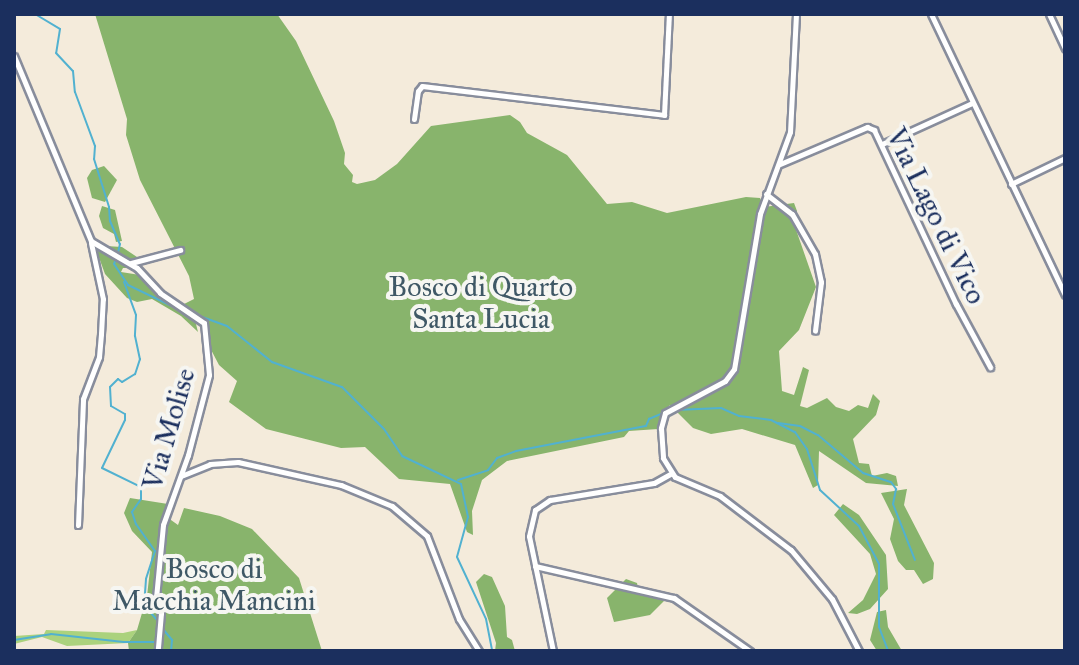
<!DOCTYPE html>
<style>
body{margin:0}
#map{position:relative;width:1079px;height:665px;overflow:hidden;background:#f4ebdb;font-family:"IM FELL Great Primer",serif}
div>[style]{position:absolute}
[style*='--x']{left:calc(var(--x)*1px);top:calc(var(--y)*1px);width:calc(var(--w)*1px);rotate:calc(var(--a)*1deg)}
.green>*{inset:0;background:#abd27d}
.forest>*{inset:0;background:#88b46c}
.stream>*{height:2px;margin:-1px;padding:0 1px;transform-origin:1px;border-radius:1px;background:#51b1d0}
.roads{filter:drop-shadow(2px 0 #888d9c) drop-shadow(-2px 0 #888d9c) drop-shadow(0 2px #888d9c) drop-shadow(0 -2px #888d9c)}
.minor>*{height:5px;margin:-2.5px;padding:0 2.5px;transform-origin:2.5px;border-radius:2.5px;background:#fff}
span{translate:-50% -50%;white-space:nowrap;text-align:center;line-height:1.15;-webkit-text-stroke:8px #f6f6f2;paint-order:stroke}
.street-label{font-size:28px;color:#1b2f5e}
.park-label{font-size:28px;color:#3f5866}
.frame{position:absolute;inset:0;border:16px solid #1b2f5e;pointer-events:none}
</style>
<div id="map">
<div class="green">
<div style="clip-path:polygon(46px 630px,123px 633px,137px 630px,128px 643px,67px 646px,42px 637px,14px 644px,14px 636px,44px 634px)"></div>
</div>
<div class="forest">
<div style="clip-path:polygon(95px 14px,277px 14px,296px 41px,334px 121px,345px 153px,344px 164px,353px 175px,352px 182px,357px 184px,375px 180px,397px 164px,431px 126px,510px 115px,520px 122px,527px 133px,567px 155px,607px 204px,632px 202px,667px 213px,746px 197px,760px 198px,764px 207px,794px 203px,797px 211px,793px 221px,816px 287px,799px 330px,779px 351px,782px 391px,794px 395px,803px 367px,809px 370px,800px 406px,807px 408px,827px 398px,836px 407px,849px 411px,858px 405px,868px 408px,873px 394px,880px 401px,876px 415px,853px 439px,859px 463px,869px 464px,872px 476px,887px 473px,896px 476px,898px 486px,866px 483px,819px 451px,818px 485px,813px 488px,795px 445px,742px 429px,711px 434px,693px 428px,670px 405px,661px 413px,658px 429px,629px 431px,624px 437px,507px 461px,482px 480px,472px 511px,473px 535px,467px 532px,450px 484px,399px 479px,365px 447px,341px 448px,266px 429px,229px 402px,237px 381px,219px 365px,208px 344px,208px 327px,195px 320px,198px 332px,181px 316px,152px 299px,137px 302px,127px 298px,105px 274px,97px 252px,106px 246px,122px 247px,137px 257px,134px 268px,123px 268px,121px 272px,140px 275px,156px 288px,160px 300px,184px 304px,194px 299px,189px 276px,140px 180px,126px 135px,127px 119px)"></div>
<div style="clip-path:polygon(104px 166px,117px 180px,105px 202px,92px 198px,87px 178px,92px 170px)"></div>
<div style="clip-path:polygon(102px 206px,115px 210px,122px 241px,116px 242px,114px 234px,103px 228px,99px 216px)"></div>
<div style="clip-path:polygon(907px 489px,904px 505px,934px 563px,933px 579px,923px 584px,914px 570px,906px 570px,898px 561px,890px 539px,894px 519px,881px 493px)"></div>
<div style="clip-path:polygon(130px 498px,168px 504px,171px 520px,178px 525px,184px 508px,220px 516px,252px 529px,299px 578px,322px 651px,129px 651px,128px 643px,137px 630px,147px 596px,152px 552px,132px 531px,124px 513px)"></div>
<div style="clip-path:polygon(843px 504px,859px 515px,886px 555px,888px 589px,870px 609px,857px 614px,848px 613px,863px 600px,876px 574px,870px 554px,834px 515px)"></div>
<div style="clip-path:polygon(484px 574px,492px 577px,505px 606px,507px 637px,512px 640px,515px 651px,495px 651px,496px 643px,476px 582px)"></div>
<div style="clip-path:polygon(626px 579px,637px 583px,639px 592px,666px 599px,650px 615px,614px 622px,607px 598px)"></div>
<div style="clip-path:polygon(886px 610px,888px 627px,902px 651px,877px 651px,870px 640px,877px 612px)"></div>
</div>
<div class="stream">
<div style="--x:35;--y:14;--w:29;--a:31"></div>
<div style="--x:60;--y:29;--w:24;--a:99"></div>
<div style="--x:56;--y:53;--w:25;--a:47"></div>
<div style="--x:73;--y:71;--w:21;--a:85"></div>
<div style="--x:75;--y:92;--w:58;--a:69.7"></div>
<div style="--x:95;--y:146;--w:13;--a:94"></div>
<div style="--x:94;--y:159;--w:50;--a:72.6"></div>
<div style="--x:109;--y:207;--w:14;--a:86"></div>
<div style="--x:110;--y:221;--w:25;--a:67"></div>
<div style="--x:120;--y:244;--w:9;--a:103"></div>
<div style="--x:116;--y:259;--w:5;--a:112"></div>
<div style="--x:114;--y:264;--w:25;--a:56"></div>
<div style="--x:128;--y:285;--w:62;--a:25.7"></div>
<div style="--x:124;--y:282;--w:35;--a:70"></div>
<div style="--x:136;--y:315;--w:21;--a:93"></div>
<div style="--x:135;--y:336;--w:24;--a:78"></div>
<div style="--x:140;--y:359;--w:16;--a:108"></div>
<div style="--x:135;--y:374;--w:15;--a:148"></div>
<div style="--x:122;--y:382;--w:5;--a:-143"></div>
<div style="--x:118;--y:379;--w:11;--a:135"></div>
<div style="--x:110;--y:387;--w:19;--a:87"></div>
<div style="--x:111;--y:406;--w:16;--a:30"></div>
<div style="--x:125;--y:414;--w:6;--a:90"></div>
<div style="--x:125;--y:420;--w:53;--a:115.6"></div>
<div style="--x:102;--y:468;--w:43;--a:26"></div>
<div style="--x:141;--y:487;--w:12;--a:90"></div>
<div style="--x:141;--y:499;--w:16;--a:125"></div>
<div style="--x:132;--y:512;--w:13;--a:72"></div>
<div style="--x:136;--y:524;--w:33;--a:55"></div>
<div style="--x:155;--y:551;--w:29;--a:108"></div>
<div style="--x:146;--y:579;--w:26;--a:94"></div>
<div style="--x:144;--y:605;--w:23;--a:49"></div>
<div style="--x:194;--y:314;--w:35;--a:20"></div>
<div style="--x:227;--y:326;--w:58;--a:38.7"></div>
<div style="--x:272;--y:362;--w:74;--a:19.7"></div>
<div style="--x:342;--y:387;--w:59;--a:45"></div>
<div style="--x:384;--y:429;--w:32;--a:56"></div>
<div style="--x:402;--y:456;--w:65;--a:25.4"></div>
<div style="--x:461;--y:484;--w:34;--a:78"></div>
<div style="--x:468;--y:517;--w:41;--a:105.4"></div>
<div style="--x:457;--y:557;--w:68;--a:64.9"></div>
<div style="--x:486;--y:619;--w:33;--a:79"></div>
<div style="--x:676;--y:410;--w:45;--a:-2.5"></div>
<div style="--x:721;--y:408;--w:20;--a:24"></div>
<div style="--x:739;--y:416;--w:32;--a:7"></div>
<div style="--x:771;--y:420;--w:27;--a:27"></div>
<div style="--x:795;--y:432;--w:21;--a:55"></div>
<div style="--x:807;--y:449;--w:43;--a:72.4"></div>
<div style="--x:820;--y:490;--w:53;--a:42.7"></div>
<div style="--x:859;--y:526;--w:43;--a:62.2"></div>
<div style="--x:879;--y:564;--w:63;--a:90"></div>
<div style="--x:879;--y:627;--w:26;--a:69"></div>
<div style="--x:778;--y:423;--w:22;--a:8"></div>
<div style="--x:800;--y:426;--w:20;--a:27"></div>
<div style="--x:818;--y:435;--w:59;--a:40.2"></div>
<div style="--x:863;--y:473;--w:29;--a:18"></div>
<div style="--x:891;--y:482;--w:9;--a:54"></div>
<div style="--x:896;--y:489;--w:15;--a:101"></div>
<div style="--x:893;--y:504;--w:60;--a:68.6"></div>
<div style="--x:458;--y:480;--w:32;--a:-18"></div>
<div style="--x:488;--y:470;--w:15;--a:-53"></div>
<div style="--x:497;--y:458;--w:20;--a:-20"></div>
<div style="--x:516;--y:451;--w:132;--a:-10.9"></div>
<div style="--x:646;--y:426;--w:8;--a:-67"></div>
<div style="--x:649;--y:419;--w:15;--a:-23"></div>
<div style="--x:162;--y:628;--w:16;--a:50"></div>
<div style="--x:172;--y:640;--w:11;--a:95"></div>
<div style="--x:14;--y:640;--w:37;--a:-9"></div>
<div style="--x:51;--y:634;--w:73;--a:6.3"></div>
<div style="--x:124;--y:642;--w:31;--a:0"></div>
</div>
<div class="roads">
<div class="minor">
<div style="--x:796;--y:14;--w:118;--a:92.9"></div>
<div style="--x:790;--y:132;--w:87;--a:110.1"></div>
<div style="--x:760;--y:214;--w:157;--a:99.5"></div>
<div style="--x:734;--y:369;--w:15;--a:127"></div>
<div style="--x:725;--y:381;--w:68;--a:151.9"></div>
<div style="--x:665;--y:413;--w:16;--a:105"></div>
<div style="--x:661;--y:428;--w:30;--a:86"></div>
<div style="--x:663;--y:458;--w:22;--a:58"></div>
<div style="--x:675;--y:477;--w:49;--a:22.9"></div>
<div style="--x:720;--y:496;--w:89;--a:37.3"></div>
<div style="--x:791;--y:550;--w:64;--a:50.1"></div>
<div style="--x:832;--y:599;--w:59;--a:62.6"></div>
<div style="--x:931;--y:14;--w:311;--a:64.5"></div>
<div style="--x:1049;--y:14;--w:38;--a:65"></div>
<div style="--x:14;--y:56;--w:200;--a:67.4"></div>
<div style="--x:91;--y:241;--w:53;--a:30.4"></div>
<div style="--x:137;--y:268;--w:34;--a:47"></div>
<div style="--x:160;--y:293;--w:53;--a:34.3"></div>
<div style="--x:204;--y:323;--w:52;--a:84.5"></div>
<div style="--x:209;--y:375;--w:83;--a:104.7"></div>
<div style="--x:188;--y:455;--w:74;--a:109.7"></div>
<div style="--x:163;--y:525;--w:73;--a:95.5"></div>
<div style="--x:156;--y:598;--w:16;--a:72"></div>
<div style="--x:161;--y:613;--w:38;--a:95"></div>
<div style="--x:414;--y:119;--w:28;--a:-82"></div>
<div style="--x:418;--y:91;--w:6;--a:-51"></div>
<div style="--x:422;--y:86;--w:244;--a:6.8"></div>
<div style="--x:664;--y:115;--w:101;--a:-87.2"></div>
<div style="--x:882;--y:144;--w:99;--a:-24.5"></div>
<div style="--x:780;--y:164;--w:95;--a:-23"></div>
<div style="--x:867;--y:127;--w:8;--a:23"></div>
<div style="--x:874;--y:130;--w:192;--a:64.8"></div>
<div style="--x:956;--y:304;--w:72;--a:61.6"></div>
<div style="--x:1011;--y:184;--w:60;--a:-25.7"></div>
<div style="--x:766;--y:194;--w:33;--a:38"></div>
<div style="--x:792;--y:214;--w:46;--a:60.1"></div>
<div style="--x:815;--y:254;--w:29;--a:78"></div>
<div style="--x:821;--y:282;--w:49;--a:97"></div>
<div style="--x:131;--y:263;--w:51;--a:-14.9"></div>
<div style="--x:181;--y:476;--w:31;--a:-22"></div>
<div style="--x:210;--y:464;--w:28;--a:-4"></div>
<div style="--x:238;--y:462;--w:106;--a:12.6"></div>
<div style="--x:341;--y:485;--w:55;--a:22.4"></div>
<div style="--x:392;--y:506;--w:46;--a:40.6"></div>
<div style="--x:427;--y:536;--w:89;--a:68.9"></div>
<div style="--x:459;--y:619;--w:38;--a:58"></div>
<div style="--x:78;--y:525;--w:126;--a:-87.7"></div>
<div style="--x:83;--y:399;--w:45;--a:-69.1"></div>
<div style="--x:99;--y:357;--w:23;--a:-85"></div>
<div style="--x:101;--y:334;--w:35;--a:-87"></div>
<div style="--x:103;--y:299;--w:57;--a:-102.1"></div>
<div style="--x:535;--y:566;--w:143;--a:13"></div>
<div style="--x:674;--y:598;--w:93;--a:34.9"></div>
<div style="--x:553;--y:651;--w:117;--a:-101.8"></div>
<div style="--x:529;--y:536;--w:27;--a:-77"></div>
<div style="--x:535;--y:510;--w:18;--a:-34"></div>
<div style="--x:550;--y:500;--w:105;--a:-9.3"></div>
<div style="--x:654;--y:483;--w:18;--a:-29"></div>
</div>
</div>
<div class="street-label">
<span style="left:936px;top:216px;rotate:64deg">Via Lago di Vico</span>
<span style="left:169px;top:429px;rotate:-74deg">Via Molise</span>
</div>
<div class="park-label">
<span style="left:481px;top:303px">Bosco di Quarto<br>Santa Lucia</span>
<span style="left:214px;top:585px">Bosco di<br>Macchia Mancini</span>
</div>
<div class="frame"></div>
</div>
